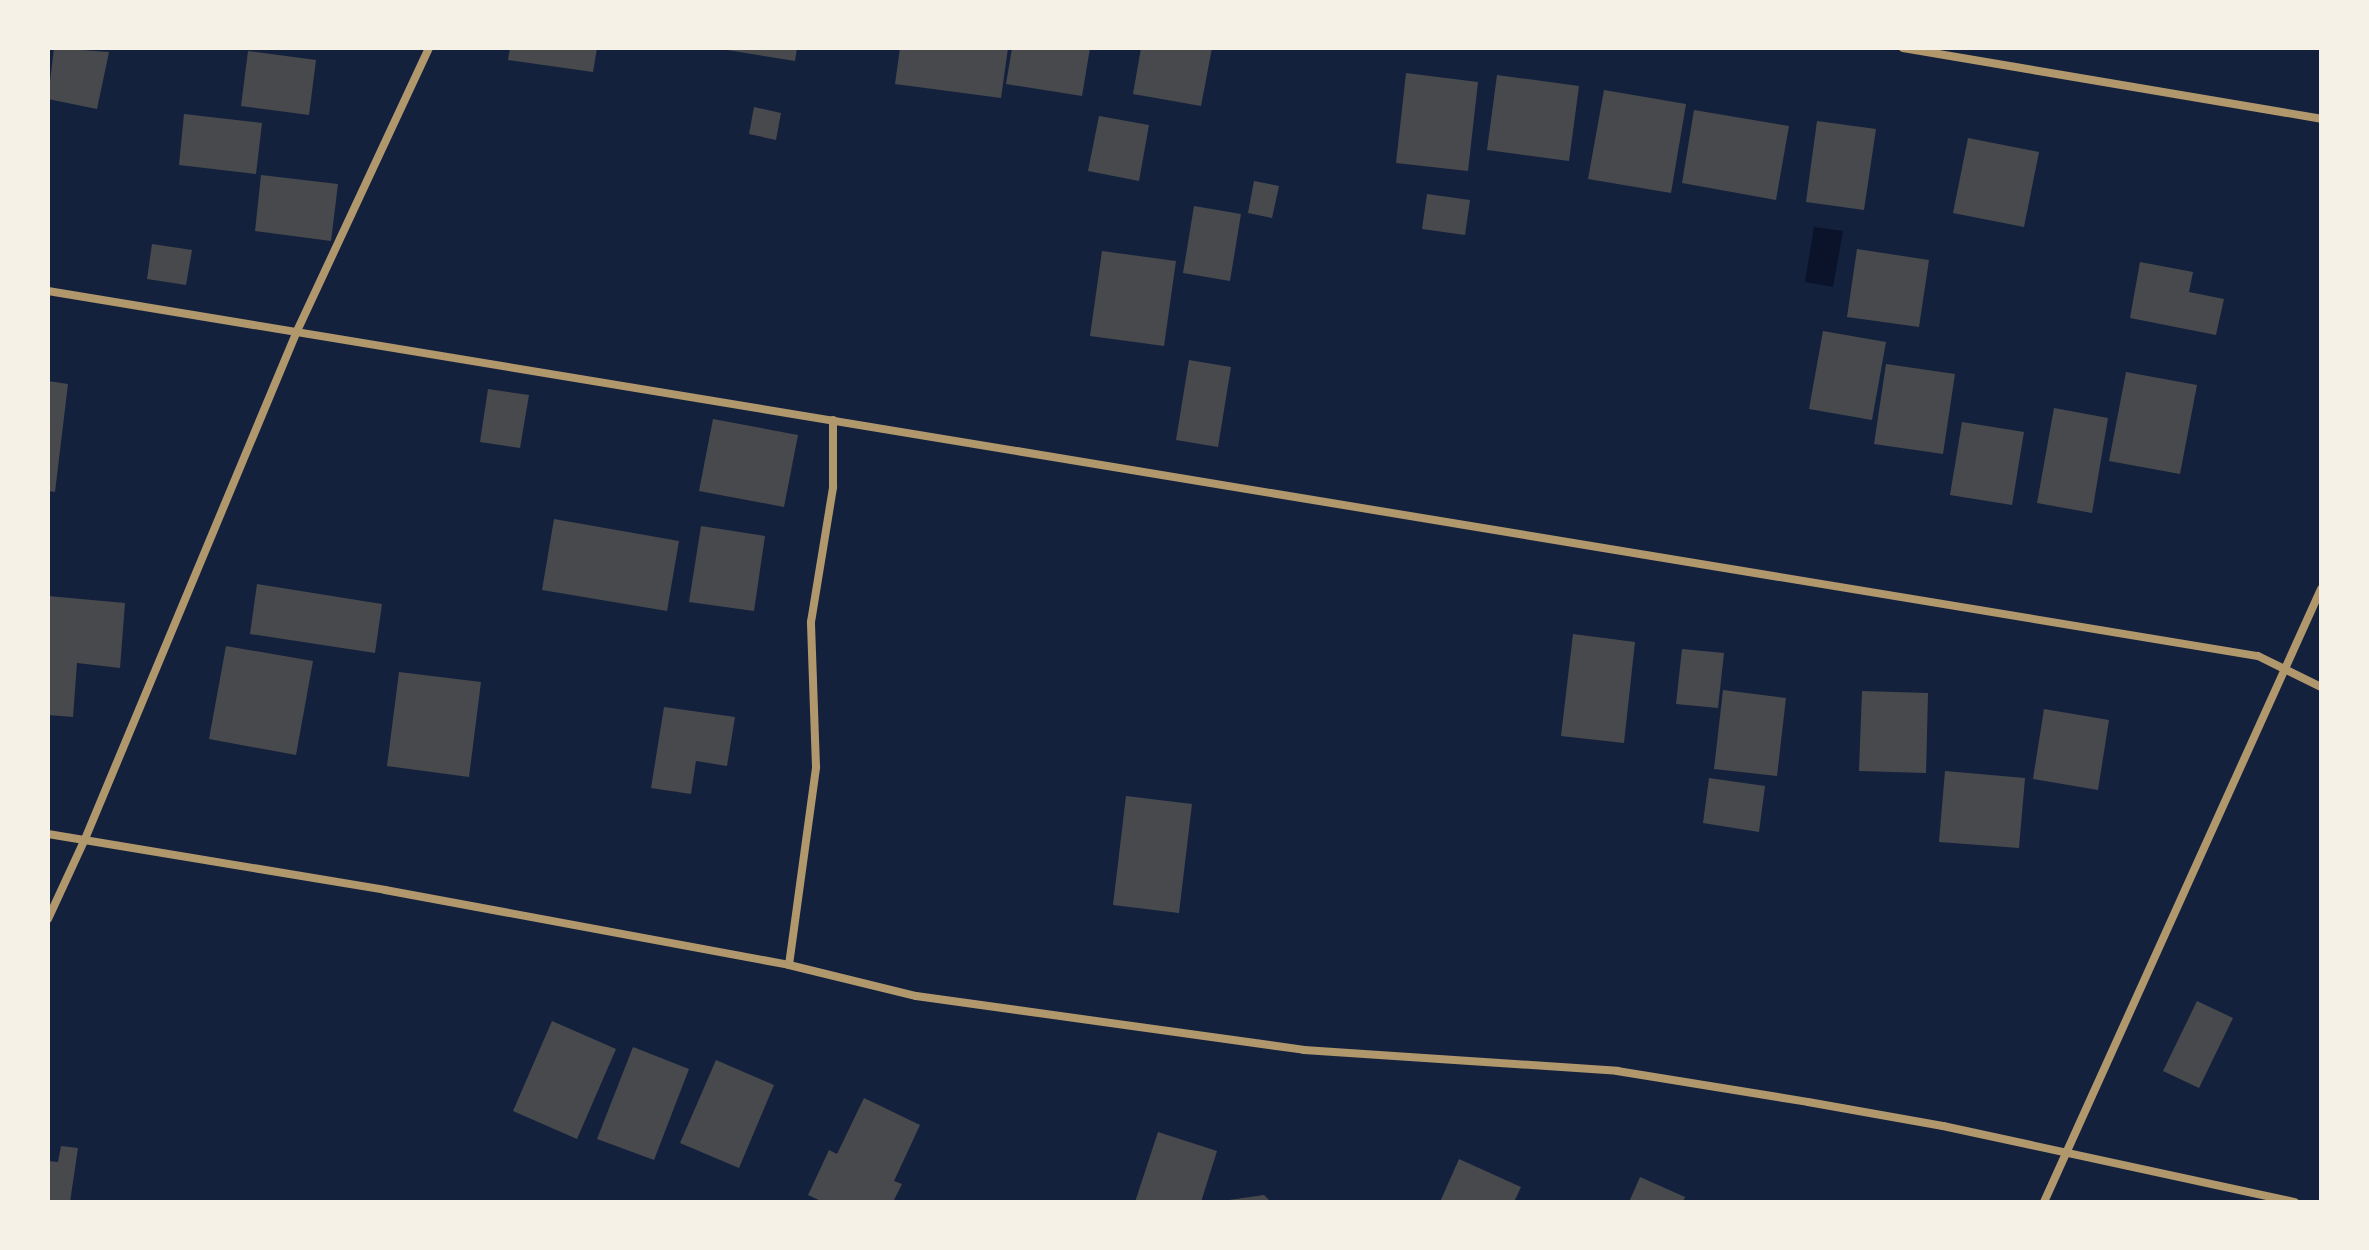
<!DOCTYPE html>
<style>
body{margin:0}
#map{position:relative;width:2369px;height:1250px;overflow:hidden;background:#14213d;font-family:Spectral,serif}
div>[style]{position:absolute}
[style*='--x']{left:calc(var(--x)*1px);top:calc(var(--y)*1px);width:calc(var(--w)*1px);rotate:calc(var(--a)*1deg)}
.water>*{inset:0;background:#0b132b}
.building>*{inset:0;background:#48494c}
.minor>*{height:8px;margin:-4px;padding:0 4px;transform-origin:4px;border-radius:4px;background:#b1986c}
span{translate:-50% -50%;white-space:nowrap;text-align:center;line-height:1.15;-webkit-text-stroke:6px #f6f1e7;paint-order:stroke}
.frame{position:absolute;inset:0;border:50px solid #f6f1e7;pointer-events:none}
</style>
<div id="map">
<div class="water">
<div style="clip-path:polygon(1814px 227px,1843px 231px,1833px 287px,1805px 282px)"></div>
</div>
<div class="building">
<div style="clip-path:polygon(54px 48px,109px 52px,97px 109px,48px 99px)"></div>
<div style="clip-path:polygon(510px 48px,597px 48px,593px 72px,508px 60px)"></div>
<div style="clip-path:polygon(715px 48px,797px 48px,795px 61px)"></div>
<div style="clip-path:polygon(900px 48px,1008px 48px,1001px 98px,895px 84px)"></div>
<div style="clip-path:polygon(1012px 48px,1090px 48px,1082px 96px,1006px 84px)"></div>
<div style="clip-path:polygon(1141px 48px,1212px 48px,1201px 106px,1133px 94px)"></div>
<div style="clip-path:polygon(248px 51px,316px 60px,309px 115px,241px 106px)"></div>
<div style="clip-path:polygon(1406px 73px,1478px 82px,1468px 171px,1396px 163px)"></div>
<div style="clip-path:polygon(1497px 75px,1579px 86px,1569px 161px,1487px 150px)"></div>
<div style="clip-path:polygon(1604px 90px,1686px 104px,1671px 193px,1588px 179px)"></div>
<div style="clip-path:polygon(754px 107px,781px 113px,776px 140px,749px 134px)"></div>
<div style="clip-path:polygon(1694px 110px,1789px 126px,1776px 200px,1682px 183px)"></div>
<div style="clip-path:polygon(184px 114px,262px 123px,256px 174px,179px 165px)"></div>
<div style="clip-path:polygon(1099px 116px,1149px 125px,1139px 181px,1088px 171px)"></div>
<div style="clip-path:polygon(1817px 121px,1876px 129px,1864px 210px,1806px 202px)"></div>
<div style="clip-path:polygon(1968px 138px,2039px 152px,2024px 227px,1953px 213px)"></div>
<div style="clip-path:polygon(261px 175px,338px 184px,331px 241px,255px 231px)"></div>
<div style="clip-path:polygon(1254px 181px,1279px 186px,1272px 218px,1248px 213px)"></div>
<div style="clip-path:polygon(1427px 194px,1470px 200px,1465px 235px,1422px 229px)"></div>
<div style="clip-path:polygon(1194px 206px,1241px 214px,1230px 281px,1183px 273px)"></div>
<div style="clip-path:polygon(152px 244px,192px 250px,186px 285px,147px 279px)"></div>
<div style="clip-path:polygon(1857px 249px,1929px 260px,1919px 327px,1847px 317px)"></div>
<div style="clip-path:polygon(1102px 251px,1176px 261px,1164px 346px,1090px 336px)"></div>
<div style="clip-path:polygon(2140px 262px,2193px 272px,2189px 292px,2224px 299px,2216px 335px,2130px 318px)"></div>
<div style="clip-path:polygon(1823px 331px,1886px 342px,1872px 420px,1809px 409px)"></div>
<div style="clip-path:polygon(1189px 360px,1231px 367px,1218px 447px,1176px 440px)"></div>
<div style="clip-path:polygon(1886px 364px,1955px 374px,1943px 454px,1874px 444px)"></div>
<div style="clip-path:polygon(2126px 372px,2197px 385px,2180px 474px,2109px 461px)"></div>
<div style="clip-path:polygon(48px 381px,68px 384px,55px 492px,48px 491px)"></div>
<div style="clip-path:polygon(488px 389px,529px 395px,520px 448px,480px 442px)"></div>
<div style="clip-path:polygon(2054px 408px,2108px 418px,2092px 513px,2037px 503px)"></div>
<div style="clip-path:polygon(713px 419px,798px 435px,784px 507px,699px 491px)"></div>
<div style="clip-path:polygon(1962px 422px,2024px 432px,2012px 505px,1950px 495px)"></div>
<div style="clip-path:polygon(554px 519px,679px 541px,667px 611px,542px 590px)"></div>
<div style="clip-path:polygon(701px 526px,765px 536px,754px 611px,689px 602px)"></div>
<div style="clip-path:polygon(257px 584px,382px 604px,375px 653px,250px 634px)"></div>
<div style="clip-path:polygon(48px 596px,125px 603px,120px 668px,77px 663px,73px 717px,48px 715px)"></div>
<div style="clip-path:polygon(1573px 634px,1635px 642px,1624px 743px,1561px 736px)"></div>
<div style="clip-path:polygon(226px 646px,313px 661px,296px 755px,209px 739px)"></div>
<div style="clip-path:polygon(1682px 649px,1724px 653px,1718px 708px,1676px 704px)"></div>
<div style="clip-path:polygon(399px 672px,481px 682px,469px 777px,387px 766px)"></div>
<div style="clip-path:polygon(1723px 690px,1786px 698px,1777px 776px,1714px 769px)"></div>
<div style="clip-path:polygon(1862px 691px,1928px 693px,1926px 773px,1859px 771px)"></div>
<div style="clip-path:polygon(664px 707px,735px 717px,727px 766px,696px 761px,691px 794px,651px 788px)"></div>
<div style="clip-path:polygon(2044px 709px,2109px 720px,2098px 790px,2033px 779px)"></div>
<div style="clip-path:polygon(1945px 771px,2025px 778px,2019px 848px,1939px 842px)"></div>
<div style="clip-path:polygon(1709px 778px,1765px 786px,1759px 832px,1703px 823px)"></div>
<div style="clip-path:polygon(1126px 796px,1192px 804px,1179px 913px,1113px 905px)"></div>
<div style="clip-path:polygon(2197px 1001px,2233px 1018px,2199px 1088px,2163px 1071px)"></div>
<div style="clip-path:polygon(552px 1021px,616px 1049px,577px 1139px,513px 1111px)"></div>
<div style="clip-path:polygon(633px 1047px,689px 1069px,654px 1160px,597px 1139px)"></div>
<div style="clip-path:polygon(716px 1060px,774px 1085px,739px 1168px,680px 1143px)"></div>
<div style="clip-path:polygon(864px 1098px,920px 1125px,894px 1181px,902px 1184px,893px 1202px,823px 1202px,808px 1195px,829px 1150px,837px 1154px)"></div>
<div style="clip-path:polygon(1158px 1132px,1217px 1151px,1201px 1202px,1135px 1202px)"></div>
<div style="clip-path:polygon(61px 1146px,78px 1148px,70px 1202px,48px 1202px,48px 1161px,58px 1162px)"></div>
<div style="clip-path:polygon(1459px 1159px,1521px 1187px,1514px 1202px,1440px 1202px)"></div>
<div style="clip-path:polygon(1640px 1177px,1685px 1197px,1683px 1202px,1629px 1202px)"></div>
<div style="clip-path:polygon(1264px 1195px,1271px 1202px,1230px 1202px,1229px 1200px)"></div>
</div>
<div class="minor">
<div style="--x:1903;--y:48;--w:424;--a:9.6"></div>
<div style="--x:48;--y:291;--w:2240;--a:9.38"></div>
<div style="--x:2258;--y:656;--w:70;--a:26.2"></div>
<div style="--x:48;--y:834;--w:342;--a:9.4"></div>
<div style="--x:385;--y:890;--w:411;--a:10.5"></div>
<div style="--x:789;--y:965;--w:131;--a:13.7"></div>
<div style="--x:916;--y:996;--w:392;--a:7.9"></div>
<div style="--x:1304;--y:1050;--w:314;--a:3.8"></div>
<div style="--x:1617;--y:1071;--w:193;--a:9.2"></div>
<div style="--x:1808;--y:1102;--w:137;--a:10.1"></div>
<div style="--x:1943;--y:1126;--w:360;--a:12.2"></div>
<div style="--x:48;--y:919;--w:88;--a:-65.2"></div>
<div style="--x:85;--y:839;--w:550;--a:-67.35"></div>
<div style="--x:297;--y:331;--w:312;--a:-65"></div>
<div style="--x:789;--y:965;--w:200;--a:-82.2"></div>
<div style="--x:816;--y:767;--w:145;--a:-92"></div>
<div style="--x:811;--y:622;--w:137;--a:-80.7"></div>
<div style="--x:833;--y:487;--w:67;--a:-90"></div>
<div style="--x:2044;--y:1202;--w:673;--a:-65.68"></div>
</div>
<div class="frame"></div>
</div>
